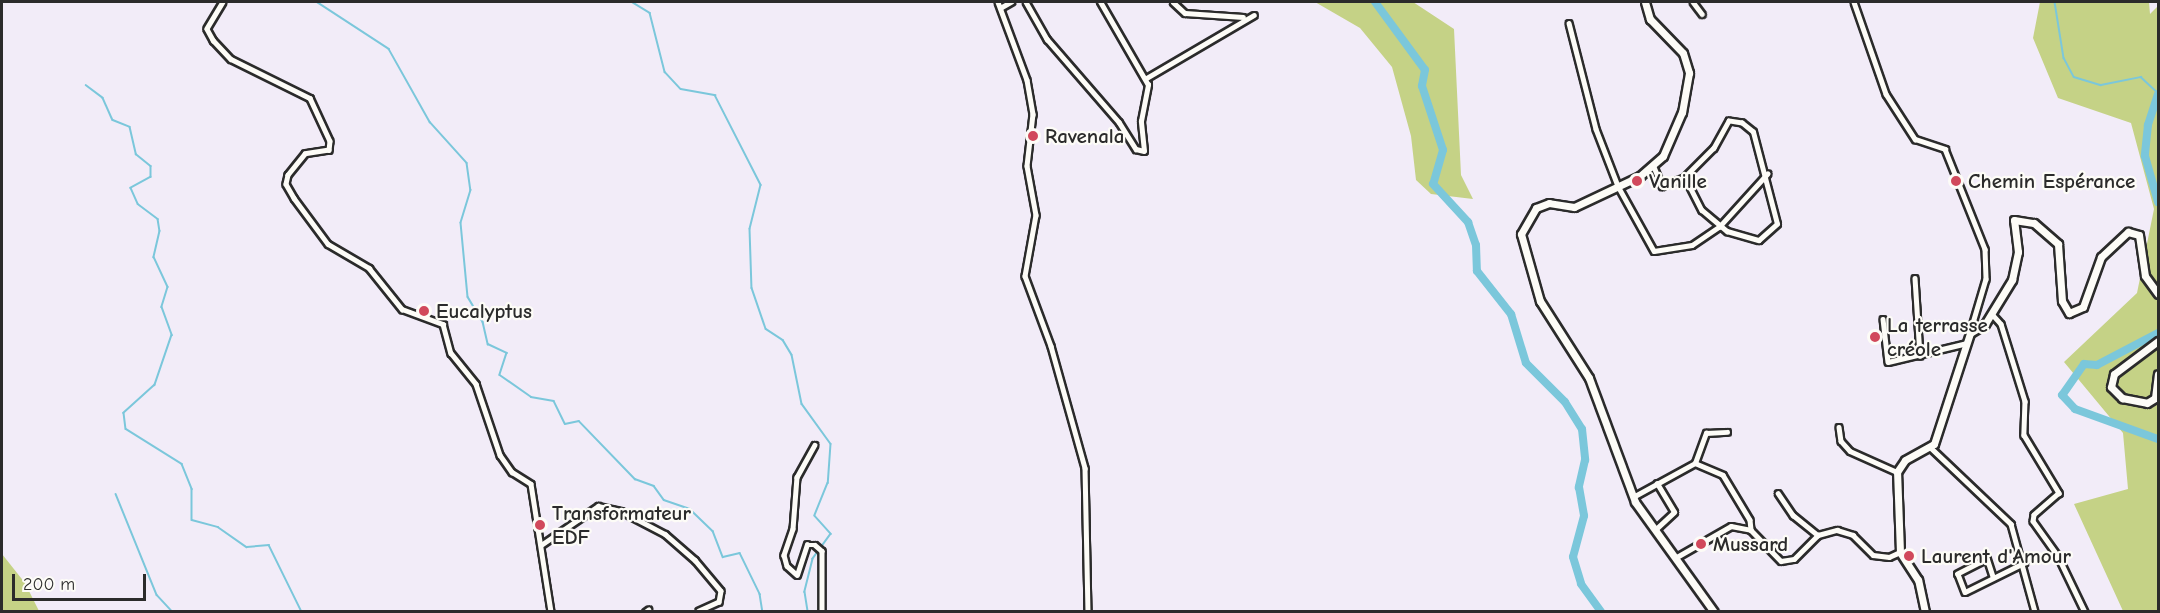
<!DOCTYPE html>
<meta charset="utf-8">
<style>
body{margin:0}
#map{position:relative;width:2160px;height:613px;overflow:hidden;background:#f2ecf8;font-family:"Comic Neue",sans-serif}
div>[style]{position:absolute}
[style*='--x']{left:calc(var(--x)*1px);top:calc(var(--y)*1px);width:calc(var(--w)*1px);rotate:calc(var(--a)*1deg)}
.green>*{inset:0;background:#c5d286}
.stream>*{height:1.5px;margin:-0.75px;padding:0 0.75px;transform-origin:0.75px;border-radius:0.75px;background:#7bc7db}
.river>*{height:8px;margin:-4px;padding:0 4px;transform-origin:4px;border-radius:4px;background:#7bc7db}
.roads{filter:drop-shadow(2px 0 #2b2b2b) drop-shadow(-2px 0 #2b2b2b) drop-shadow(0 2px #2b2b2b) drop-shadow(0 -2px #2b2b2b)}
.street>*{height:4.5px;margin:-2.25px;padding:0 2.25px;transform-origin:2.25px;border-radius:2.25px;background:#fdfcf7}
.secondary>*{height:7px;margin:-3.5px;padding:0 3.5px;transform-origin:3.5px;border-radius:3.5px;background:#fdfcf7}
.dots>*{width:16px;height:16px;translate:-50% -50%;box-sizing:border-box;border:3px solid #fdfcf7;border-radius:50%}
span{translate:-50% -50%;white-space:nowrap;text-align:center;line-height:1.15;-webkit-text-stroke:4.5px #fdfcf7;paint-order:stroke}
.poi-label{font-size:21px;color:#2b2b2b;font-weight:700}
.left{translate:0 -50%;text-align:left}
.frame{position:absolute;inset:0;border:3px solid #2b2b2b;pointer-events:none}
.scale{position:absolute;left:12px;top:574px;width:134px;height:27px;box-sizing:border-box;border:3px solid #2b2b2b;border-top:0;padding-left:8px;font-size:18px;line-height:21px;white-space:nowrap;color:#2b2b2b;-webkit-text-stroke:4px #fdfcf7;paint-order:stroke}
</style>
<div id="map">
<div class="green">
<div style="clip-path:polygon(1315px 2px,1413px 2px,1454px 29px,1461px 175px,1473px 199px,1431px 194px,1416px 180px,1411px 136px,1392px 67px,1360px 28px)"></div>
<div style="clip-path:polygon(2040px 2px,2149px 2px,2150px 14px,2158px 6px,2158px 611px,2123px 611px,2074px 504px,2128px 489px,2123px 433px,2064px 362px,2137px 293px,2154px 209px,2131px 123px,2058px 98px,2033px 38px)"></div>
<div style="clip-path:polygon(2px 554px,25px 583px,39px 611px,2px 611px)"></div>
</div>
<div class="stream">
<div style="--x:317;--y:2;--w:86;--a:33.1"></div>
<div style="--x:389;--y:49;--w:84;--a:60.7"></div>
<div style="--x:430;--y:122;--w:55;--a:47.9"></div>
<div style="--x:467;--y:163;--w:27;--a:82"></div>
<div style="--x:471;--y:190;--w:34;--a:107"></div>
<div style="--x:461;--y:223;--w:74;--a:84.6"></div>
<div style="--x:468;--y:297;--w:29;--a:59"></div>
<div style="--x:483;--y:322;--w:23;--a:77"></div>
<div style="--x:488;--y:344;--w:21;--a:25"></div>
<div style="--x:507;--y:353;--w:23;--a:108"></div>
<div style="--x:500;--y:375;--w:38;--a:35"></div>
<div style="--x:531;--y:397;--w:23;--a:10"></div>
<div style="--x:554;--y:401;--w:25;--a:64"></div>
<div style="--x:565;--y:424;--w:14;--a:-12"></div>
<div style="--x:579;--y:421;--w:81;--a:46"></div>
<div style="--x:635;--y:479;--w:20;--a:20"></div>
<div style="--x:654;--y:486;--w:17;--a:54"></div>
<div style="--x:664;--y:500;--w:28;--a:19"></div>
<div style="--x:690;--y:509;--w:32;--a:44"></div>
<div style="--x:713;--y:531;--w:28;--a:69"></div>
<div style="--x:723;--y:557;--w:17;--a:-13"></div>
<div style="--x:740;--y:553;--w:46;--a:64"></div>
<div style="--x:760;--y:594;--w:18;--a:81"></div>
<div style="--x:632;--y:2;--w:21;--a:31"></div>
<div style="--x:650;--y:13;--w:61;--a:75.7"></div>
<div style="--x:665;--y:72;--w:23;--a:47"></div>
<div style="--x:681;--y:89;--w:35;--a:10"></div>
<div style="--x:715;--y:95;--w:101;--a:62.9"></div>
<div style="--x:761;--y:185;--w:45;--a:104"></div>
<div style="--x:750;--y:229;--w:59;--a:88.1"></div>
<div style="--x:752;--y:288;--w:43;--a:71.1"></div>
<div style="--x:766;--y:329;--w:20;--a:33"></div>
<div style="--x:783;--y:340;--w:17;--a:59"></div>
<div style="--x:792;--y:355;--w:50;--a:78.5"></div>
<div style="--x:802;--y:404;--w:49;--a:54.1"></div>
<div style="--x:831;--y:444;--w:39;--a:94"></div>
<div style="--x:828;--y:483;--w:35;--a:112"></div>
<div style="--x:815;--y:516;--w:24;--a:48"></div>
<div style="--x:831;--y:534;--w:31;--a:126"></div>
<div style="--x:813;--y:559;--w:34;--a:104"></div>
<div style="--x:805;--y:592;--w:20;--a:81"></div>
<div style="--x:2055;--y:2;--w:57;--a:80.9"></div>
<div style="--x:2064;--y:58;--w:21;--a:62"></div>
<div style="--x:2074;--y:77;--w:28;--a:17"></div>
<div style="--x:2101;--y:85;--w:41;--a:-11.3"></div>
<div style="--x:2141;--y:77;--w:23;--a:43"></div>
<div style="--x:86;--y:85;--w:21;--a:37"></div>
<div style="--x:103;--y:98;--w:24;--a:66"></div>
<div style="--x:113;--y:120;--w:18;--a:22"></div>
<div style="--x:130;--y:127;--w:28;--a:77"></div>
<div style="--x:136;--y:154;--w:19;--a:39"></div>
<div style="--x:151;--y:166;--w:11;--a:90"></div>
<div style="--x:151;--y:177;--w:23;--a:151"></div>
<div style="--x:131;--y:188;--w:17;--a:66"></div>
<div style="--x:138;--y:204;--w:25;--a:37"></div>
<div style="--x:158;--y:219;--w:12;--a:81"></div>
<div style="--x:160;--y:231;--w:27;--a:103"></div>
<div style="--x:154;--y:257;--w:33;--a:65"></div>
<div style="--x:168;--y:287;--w:21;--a:107"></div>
<div style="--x:162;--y:307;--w:30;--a:70"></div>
<div style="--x:172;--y:335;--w:53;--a:108.8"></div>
<div style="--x:155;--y:385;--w:42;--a:137.9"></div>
<div style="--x:124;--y:413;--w:16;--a:83"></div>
<div style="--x:126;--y:429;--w:66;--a:32"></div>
<div style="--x:182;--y:464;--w:27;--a:68"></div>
<div style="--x:192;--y:489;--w:31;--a:90"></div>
<div style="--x:192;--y:520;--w:27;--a:15"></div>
<div style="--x:218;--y:527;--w:35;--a:35"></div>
<div style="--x:247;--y:547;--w:22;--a:-5"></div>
<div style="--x:269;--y:545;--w:75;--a:63.8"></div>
<div style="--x:116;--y:494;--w:109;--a:67.9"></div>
<div style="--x:157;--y:595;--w:23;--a:47"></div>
</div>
<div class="river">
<div style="--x:1375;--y:2;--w:84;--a:53.7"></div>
<div style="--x:1425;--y:70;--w:16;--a:101"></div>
<div style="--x:1422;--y:86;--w:67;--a:71.8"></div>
<div style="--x:1443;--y:150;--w:35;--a:106"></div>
<div style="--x:1433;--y:184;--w:52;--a:47.4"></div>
<div style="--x:1468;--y:222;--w:24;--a:71"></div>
<div style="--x:1476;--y:245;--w:26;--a:88"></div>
<div style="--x:1477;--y:271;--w:55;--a:51.7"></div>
<div style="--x:1511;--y:314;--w:51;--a:73"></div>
<div style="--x:1526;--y:363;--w:55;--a:45"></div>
<div style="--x:1565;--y:402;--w:32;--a:58"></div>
<div style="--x:1582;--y:429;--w:31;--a:84"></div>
<div style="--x:1585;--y:460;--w:28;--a:103"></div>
<div style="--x:1579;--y:487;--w:29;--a:80"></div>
<div style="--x:1584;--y:516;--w:42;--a:105"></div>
<div style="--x:1573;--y:557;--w:28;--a:73"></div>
<div style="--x:1581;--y:584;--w:34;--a:54"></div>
<div style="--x:2158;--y:94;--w:33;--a:108"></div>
<div style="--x:2148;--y:125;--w:31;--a:96"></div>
<div style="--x:2145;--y:156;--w:48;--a:74.2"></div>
<div style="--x:2158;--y:333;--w:69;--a:152.3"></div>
<div style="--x:2097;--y:365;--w:13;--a:-176"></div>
<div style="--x:2084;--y:364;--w:38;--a:125"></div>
<div style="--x:2062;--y:395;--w:19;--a:47"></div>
<div style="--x:2075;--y:409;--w:88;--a:19.9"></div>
</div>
<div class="roads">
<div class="street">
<div style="--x:223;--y:2;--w:31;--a:121"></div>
<div style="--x:207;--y:29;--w:13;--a:61"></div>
<div style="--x:213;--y:40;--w:26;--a:47"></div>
<div style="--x:231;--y:59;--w:88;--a:26.3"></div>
<div style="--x:310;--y:98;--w:47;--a:65.1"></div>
<div style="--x:330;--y:141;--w:9;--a:96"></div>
<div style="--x:329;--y:150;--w:24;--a:171"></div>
<div style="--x:305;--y:154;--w:27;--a:129"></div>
<div style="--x:288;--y:175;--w:9;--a:103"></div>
<div style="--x:286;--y:184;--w:16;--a:60"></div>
<div style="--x:294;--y:198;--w:57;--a:53.5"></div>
<div style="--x:328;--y:244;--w:48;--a:30.3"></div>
<div style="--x:369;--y:268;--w:53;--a:51.2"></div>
<div style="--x:402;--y:309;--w:44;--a:20.1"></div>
<div style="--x:443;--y:324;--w:30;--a:75"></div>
<div style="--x:451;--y:353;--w:40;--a:51"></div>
<div style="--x:476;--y:384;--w:75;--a:71.3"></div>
<div style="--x:500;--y:455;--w:21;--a:55"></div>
<div style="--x:512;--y:472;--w:22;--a:32"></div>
<div style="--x:531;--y:484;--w:130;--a:81.1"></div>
<div style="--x:998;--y:2;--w:83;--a:69.6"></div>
<div style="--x:1027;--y:80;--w:35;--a:80"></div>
<div style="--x:1033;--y:114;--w:52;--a:96.6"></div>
<div style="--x:1027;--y:166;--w:50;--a:79.6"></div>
<div style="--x:1036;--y:215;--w:62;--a:100.2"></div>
<div style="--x:1025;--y:276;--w:75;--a:69.6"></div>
<div style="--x:1051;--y:346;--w:127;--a:74.4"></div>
<div style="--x:1085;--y:468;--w:144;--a:88.8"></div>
<div style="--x:1026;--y:2;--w:43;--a:60.4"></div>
<div style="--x:1047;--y:39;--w:110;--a:49.1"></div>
<div style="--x:1119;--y:122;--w:32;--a:58"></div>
<div style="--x:1136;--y:149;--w:8;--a:14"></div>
<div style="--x:1144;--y:151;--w:30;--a:-96"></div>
<div style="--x:1141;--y:121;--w:37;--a:-79"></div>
<div style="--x:1148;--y:85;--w:96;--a:-120"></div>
<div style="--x:1173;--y:2;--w:16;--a:43"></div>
<div style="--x:1185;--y:13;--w:58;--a:3.9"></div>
<div style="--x:1693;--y:2;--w:15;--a:53"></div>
<div style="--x:1854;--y:2;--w:97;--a:70.8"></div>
<div style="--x:1886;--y:94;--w:54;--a:57.2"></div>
<div style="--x:1915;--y:139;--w:32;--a:18"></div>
<div style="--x:1945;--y:149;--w:108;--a:68.2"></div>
<div style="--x:1985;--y:249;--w:30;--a:88"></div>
<div style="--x:1986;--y:279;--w:56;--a:106.5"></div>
<div style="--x:1000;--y:8;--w:13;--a:-29"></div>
<div style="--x:1569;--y:23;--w:109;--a:75.7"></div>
<div style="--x:1596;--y:129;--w:61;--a:68.9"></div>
<div style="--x:1618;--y:186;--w:74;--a:61"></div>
<div style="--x:1654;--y:251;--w:38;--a:-9"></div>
<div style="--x:1692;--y:245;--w:32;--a:-34"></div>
<div style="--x:1719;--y:227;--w:72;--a:-47.8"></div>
<div style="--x:1145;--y:79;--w:126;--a:-30.4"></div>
<div style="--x:1654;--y:167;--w:21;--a:67"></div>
<div style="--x:1662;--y:186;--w:25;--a:-21"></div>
<div style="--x:1685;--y:177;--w:37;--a:63"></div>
<div style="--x:1702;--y:210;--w:33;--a:40"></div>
<div style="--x:1727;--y:231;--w:33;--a:16"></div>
<div style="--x:1759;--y:240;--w:24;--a:-42"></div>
<div style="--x:1777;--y:224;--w:95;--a:-104.6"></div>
<div style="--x:1753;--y:132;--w:14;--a:-141"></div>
<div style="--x:1742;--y:123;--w:13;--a:-171"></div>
<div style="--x:1729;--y:121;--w:31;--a:119"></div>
<div style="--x:1714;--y:148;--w:41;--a:135"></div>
<div style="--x:1915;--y:278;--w:78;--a:86.3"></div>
<div style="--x:1992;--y:314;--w:13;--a:48"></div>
<div style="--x:2001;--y:324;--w:81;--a:72.7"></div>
<div style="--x:2025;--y:401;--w:34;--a:92"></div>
<div style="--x:2024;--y:435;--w:68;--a:58.9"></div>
<div style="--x:2059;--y:493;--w:33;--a:139"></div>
<div style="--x:2034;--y:515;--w:6;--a:99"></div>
<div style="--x:2033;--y:521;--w:43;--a:54.5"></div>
<div style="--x:2058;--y:556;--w:62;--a:64.3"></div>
<div style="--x:1883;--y:319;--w:43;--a:83.4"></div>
<div style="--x:1888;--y:362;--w:81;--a:-13.5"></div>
<div style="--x:1839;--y:427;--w:14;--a:82"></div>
<div style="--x:1841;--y:441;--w:13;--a:48"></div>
<div style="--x:1850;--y:451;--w:51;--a:24.1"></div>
<div style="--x:815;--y:445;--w:37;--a:119"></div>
<div style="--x:797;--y:477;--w:52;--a:94.4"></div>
<div style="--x:793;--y:529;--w:28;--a:109"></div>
<div style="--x:784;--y:555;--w:11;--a:75"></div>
<div style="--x:787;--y:566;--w:13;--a:42"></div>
<div style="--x:797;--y:575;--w:32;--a:-72"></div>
<div style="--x:807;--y:545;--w:8;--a:0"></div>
<div style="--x:815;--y:545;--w:9;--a:41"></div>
<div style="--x:822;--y:551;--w:61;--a:90"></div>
<div style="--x:1930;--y:447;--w:112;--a:43.5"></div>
<div style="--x:2011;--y:524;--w:91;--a:74.7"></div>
<div style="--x:1695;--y:463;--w:30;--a:23"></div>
<div style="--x:1723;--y:475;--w:52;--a:59"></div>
<div style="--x:1750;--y:520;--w:10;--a:84"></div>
<div style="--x:1778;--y:493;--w:27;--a:56"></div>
<div style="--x:1793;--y:515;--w:32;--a:39"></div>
<div style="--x:1633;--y:497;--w:71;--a:-28.7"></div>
<div style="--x:1695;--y:463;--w:32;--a:-70"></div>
<div style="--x:1706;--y:433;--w:21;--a:-3"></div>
<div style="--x:1655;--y:530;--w:26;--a:-43"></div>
<div style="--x:1674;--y:512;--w:33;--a:-121"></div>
<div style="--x:541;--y:545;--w:69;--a:-34.4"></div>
<div style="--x:598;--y:506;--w:24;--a:12"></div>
<div style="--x:621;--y:511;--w:50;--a:27.6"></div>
<div style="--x:665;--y:534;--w:40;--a:41"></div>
<div style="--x:695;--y:560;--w:40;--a:50"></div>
<div style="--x:721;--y:591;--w:11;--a:100"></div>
<div style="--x:719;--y:602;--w:22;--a:156"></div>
<div style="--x:1675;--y:558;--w:64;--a:-29.7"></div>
<div style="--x:1731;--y:526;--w:20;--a:11"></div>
<div style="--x:1751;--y:530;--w:43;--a:45.9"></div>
<div style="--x:1781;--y:561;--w:13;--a:-9"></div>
<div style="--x:1794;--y:559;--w:34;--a:-45"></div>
<div style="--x:1818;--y:535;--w:20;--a:-15"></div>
<div style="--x:1837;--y:530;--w:17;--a:17"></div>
<div style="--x:1853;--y:535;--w:28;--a:45"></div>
<div style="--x:1873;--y:555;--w:16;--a:7"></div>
<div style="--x:1889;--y:557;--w:12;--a:-24"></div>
<div style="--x:1993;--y:578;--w:20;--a:-108"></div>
<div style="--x:1987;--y:559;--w:33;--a:153"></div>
<div style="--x:1958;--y:574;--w:19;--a:69"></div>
<div style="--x:1965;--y:592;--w:66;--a:-26.2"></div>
<div style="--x:645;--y:612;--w:4;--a:-34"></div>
</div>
<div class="secondary">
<div style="--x:1645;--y:2;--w:18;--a:74"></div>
<div style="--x:1650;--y:19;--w:47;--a:45.9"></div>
<div style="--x:1683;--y:53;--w:21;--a:73"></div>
<div style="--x:1689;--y:73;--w:40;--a:100"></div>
<div style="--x:1682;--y:112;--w:48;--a:113.4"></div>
<div style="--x:1663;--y:156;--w:30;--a:139"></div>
<div style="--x:1640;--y:176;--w:73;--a:154.8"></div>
<div style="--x:1574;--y:207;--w:25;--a:-171"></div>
<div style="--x:1549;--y:203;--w:14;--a:159"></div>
<div style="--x:1536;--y:208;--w:30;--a:120"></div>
<div style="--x:1521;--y:234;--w:70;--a:74.2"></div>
<div style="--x:1540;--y:301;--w:91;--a:57.5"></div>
<div style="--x:1589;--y:378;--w:132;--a:69.6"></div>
<div style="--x:1635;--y:502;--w:135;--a:54.3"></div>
<div style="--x:2158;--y:341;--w:55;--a:143.1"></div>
<div style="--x:2114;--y:374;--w:13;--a:103"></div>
<div style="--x:2111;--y:387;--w:16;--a:45"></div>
<div style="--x:2122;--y:398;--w:25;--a:11"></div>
<div style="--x:2147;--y:403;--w:9;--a:-32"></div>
<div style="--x:2155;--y:398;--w:24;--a:-83"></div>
<div style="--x:1925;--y:612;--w:33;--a:-102"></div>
<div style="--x:1918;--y:580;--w:33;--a:-123"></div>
<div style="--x:1900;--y:552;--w:80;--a:-92.1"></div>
<div style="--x:1897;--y:472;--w:14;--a:-56"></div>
<div style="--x:1905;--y:460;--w:33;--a:-29"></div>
<div style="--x:1934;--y:444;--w:117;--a:-72"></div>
<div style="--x:1970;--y:333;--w:17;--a:-31"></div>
<div style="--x:1985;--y:324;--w:52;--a:-58.5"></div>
<div style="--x:2012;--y:280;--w:29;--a:-78"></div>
<div style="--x:2018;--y:252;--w:32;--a:-97"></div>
<div style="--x:2014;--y:220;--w:20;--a:9"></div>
<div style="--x:2034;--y:223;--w:32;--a:41"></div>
<div style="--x:2058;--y:244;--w:57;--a:86"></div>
<div style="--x:2062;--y:301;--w:14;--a:60"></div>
<div style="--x:2069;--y:313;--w:15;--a:-23"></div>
<div style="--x:2083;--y:307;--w:53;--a:-70.2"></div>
<div style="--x:2101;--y:257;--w:37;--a:-43"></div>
<div style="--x:2128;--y:232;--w:11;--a:15"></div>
<div style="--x:2139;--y:235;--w:41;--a:81.7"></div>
<div style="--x:2145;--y:276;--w:22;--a:54"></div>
</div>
</div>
<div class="dots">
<div style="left:1033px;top:136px;background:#d1495b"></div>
<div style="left:1637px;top:181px;background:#d1495b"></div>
<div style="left:1956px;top:181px;background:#d1495b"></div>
<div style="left:424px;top:311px;background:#d1495b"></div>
<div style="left:1875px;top:337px;background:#d1495b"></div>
<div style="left:540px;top:525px;background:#d1495b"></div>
<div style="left:1701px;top:544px;background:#d1495b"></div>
<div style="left:1909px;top:556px;background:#d1495b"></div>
</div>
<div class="poi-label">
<span class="left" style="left:1045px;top:136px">Ravenala</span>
<span class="left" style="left:1649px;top:181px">Vanille</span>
<span class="left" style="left:1968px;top:181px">Chemin Espérance</span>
<span class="left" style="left:436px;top:311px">Eucalyptus</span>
<span class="left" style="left:1887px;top:337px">La terrasse<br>créole</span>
<span class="left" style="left:552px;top:525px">Transformateur<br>EDF</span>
<span class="left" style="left:1713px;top:544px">Mussard</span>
<span class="left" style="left:1921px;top:556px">Laurent d'Amour</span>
</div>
<div class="frame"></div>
<div class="scale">200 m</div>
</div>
